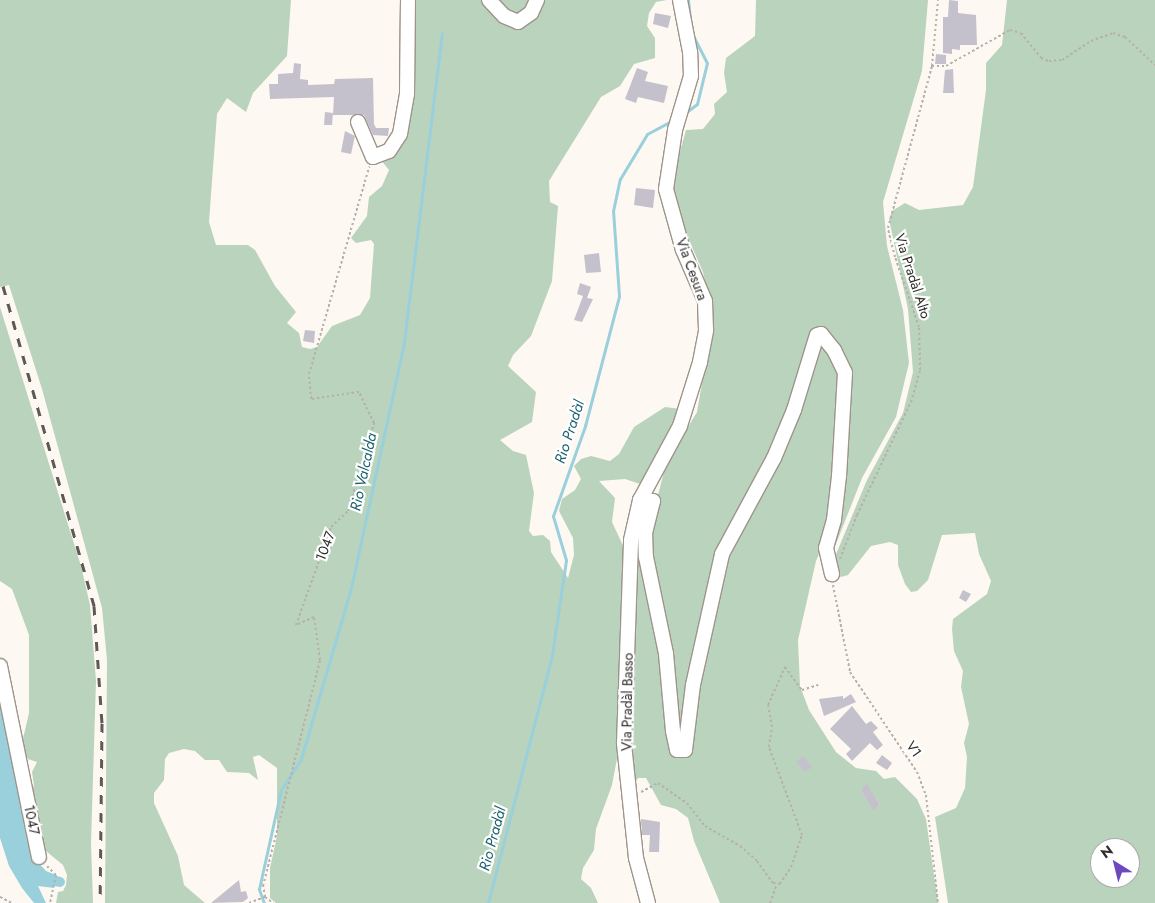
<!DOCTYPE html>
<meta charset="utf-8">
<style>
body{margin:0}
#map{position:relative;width:1155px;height:903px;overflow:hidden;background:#fef8f2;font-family:Jost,sans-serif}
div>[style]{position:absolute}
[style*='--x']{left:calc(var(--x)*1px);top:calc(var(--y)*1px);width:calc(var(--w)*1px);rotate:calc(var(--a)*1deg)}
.green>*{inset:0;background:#bad3bd}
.water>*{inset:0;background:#99d0dc}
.stream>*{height:3px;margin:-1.5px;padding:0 1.5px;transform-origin:1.5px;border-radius:1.5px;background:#99d0dc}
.canal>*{height:10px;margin:-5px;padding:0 5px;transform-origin:5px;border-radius:5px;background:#99d0dc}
.building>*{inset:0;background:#c4c1cc}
.path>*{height:2px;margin-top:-1px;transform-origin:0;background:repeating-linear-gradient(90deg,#b5b0ab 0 2.5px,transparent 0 5px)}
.roads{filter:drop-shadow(1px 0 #9d948b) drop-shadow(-1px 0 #9d948b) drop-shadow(0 1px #9d948b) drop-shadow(0 -1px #9d948b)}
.minor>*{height:14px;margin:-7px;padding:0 7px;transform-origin:7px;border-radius:7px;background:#fff}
.rail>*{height:3px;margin-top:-1.5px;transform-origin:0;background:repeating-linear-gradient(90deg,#5e5956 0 9px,transparent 0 18px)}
span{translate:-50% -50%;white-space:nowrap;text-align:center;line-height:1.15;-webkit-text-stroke:4.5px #fff;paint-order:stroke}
.street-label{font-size:14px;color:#312d2a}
.water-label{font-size:15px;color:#19616f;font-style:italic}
.north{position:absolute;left:1090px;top:838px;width:50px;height:50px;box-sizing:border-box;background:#fff;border:1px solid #adabaa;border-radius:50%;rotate:324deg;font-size:14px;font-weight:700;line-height:20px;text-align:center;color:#312d2a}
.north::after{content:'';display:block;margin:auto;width:18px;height:22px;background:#6f47bf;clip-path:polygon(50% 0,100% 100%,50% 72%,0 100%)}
</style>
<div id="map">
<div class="green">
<div style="clip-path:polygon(0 0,291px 0,287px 56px,253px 93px,246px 112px,227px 98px,217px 114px,209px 222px,216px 245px,248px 245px,255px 250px,275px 286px,296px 312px,287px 323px,299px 333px,302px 347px,310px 349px,317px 347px,332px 326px,360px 315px,370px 298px,374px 244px,371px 240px,356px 243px,351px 238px,367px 216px,369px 197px,382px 186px,389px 170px,380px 159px,387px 150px,403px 106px,408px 0,484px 0,511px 26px,541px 0,667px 0,656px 2px,649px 13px,647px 26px,655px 38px,655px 58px,634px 64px,620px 86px,601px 97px,549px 181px,550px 202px,558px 206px,552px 281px,531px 336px,513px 355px,508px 366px,536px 392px,532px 422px,500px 440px,513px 451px,526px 455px,534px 493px,529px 531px,533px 536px,543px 535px,550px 541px,551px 552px,568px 578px,574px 555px,573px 538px,559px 511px,562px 499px,575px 490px,581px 479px,574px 466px,581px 459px,591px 456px,610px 461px,619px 454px,634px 427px,665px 407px,681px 409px,643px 485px,625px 479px,599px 481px,615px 498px,612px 522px,625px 550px,620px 743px,612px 785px,596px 829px,594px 850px,583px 868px,581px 879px,591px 888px,598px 903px,276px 903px,270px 898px,270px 868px,277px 836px,277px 768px,259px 755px,253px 757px,258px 780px,249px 773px,227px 772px,219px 760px,205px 760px,195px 751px,184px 749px,169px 753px,165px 759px,164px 780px,154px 793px,154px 803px,178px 856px,184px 885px,205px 903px,105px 903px,107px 660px,102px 608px,42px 389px,9px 285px,0 287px)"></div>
<div style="clip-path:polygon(494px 0,534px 0,527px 11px,513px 16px)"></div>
<div style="clip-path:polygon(756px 0,928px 0,922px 71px,883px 202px,887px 246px,903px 310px,909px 363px,896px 417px,862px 478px,832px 554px,850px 392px,823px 332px,792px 408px,735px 521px,682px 746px,654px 583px,651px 522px,666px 464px,697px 412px,707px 354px,709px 302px,703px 272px,680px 220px,672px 180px,686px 130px,703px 129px,715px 114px,714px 104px,727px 92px,724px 73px,726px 58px,755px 36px)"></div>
<div style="clip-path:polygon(evenodd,1007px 0,1155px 0,1155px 903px,948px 903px,935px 817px,956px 808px,965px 788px,967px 757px,964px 743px,969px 724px,961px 687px,963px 671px,954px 651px,952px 629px,953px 619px,987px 594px,991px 581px,979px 554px,975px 533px,942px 535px,928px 580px,917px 591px,911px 592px,905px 584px,898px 565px,898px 545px,890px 542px,871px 546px,848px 575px,841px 577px,836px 573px,834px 559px,867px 480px,903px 413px,913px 372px,908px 309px,889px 219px,892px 211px,905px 203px,919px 210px,963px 205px,973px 187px,986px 90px,986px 63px,1002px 45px,1007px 0,1100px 848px,1130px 848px,1130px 878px,1100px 878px,1100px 848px)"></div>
<div style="clip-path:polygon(0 307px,81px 566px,90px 605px,96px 681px,91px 843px,93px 903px,56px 903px,58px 892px,63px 891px,66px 885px,67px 875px,63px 865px,41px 847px,28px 790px,34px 786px,32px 772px,37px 762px,28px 759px,21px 747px,29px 713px,29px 635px,12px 589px,0 581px)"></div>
<div style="clip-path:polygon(evenodd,819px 338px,840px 371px,835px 480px,823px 545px,816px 561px,798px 640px,800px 686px,809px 710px,836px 752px,856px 768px,876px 771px,884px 779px,895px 777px,917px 799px,926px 819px,938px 903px,720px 903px,694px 841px,688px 818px,676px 809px,661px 805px,646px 778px,638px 778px,631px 790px,628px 743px,639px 528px,672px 742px,691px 729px,723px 562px,819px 338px,867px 785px,880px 805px,873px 809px,860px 789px,867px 785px)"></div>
</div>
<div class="water">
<div style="clip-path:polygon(0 682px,37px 861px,46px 871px,56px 875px,54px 888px,38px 886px,46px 903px,34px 903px,22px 888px,9px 866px,0 838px)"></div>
</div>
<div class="stream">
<div style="--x:688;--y:0;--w:19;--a:84"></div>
<div style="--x:685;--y:113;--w:15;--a:-37"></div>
<div style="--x:697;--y:104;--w:42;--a:-76.3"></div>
<div style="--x:707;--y:63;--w:31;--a:-117"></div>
<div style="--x:264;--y:903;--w:15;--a:-110"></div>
<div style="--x:259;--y:889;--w:101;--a:-77.5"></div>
<div style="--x:281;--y:790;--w:37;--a:-57"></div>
<div style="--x:301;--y:759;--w:178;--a:-73.7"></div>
<div style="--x:351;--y:588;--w:252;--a:-77.8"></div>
<div style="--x:404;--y:342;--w:311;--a:-83"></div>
<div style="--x:488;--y:903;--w:256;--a:-75.5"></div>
<div style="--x:552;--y:655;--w:96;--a:-81.6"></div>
<div style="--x:566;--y:560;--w:46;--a:-106.5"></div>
<div style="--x:553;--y:516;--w:96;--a:-70.4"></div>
<div style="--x:585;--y:426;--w:134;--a:-75.3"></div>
<div style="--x:619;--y:296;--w:85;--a:-94"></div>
<div style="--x:613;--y:211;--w:33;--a:-78"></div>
<div style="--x:620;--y:179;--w:52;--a:-59"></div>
<div style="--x:647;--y:134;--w:30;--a:-28"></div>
</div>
<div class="canal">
<div style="--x:55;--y:881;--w:5;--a:11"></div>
</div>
<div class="building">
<div style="clip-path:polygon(949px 0,958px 1px,958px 13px,976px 15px,977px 45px,960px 45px,960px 50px,952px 49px,952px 54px,943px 53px,943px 17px,948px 17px)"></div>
<div style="clip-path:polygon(655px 13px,671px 16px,668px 28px,653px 24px)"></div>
<div style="clip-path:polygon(936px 54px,946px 55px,946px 64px,935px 64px)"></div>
<div style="clip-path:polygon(294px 63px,301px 64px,300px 79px,308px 80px,308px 85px,334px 84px,335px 79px,373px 78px,374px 124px,376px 128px,389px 128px,388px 136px,373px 135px,364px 115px,333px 115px,334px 97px,270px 99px,269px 84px,278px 84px,278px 74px,293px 73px)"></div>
<div style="clip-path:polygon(637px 68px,648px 72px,645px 81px,668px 86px,664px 103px,638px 97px,636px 103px,625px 99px)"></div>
<div style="clip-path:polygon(953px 69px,954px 93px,943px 93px,945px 70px)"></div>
<div style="clip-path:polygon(325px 112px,333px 113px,332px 125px,324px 125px)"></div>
<div style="clip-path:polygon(345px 131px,355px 136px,351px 154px,341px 152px)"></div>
<div style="clip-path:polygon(636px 188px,655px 190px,653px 208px,634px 205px)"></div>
<div style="clip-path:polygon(599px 253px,601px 272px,586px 273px,584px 255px)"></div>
<div style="clip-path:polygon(580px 283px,591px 287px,587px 298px,593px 299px,582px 322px,574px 320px,583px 296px,577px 294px)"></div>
<div style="clip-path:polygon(305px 330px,315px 331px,314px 343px,303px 341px)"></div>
<div style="clip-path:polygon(963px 590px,971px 594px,966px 602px,959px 598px)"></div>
<div style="clip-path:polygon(851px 694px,856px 702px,824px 716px,819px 699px,843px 696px,843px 699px)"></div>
<div style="clip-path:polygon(852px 706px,866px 724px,871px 721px,878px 728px,873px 732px,883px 745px,877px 750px,870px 743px,852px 761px,846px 754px,851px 749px,830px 729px)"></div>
<div style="clip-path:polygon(882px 755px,892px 763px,887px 770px,876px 763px)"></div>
<div style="clip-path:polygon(803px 756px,812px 767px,805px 772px,796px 762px)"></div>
<div style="clip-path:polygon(867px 784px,880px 805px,873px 810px,860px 789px)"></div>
<div style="clip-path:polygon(641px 819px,660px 822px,659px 852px,649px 852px,650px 835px,642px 835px)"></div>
<div style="clip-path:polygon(239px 880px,241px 892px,246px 891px,248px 898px,243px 902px,211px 903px)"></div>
</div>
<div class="path">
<div style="--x:932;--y:66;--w:14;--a:0"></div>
<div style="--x:946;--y:66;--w:73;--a:-29.4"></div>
<div style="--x:1010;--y:30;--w:11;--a:15"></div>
<div style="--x:1021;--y:33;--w:32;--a:51"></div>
<div style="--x:1041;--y:58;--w:9;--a:21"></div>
<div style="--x:1049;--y:61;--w:13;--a:-4"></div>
<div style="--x:1062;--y:60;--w:35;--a:-33"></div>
<div style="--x:1091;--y:41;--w:23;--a:-20"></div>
<div style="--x:1113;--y:33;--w:13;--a:18"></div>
<div style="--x:1125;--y:37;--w:41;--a:43"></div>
<div style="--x:840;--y:559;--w:47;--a:-68.9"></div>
<div style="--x:857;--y:515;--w:125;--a:-64.5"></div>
<div style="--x:911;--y:402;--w:33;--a:-74"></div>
<div style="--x:920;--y:370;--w:43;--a:-91.3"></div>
<div style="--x:919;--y:327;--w:74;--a:-108.9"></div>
<div style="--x:895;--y:257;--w:30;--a:-104"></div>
<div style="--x:888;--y:228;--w:168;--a:-74.8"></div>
<div style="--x:932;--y:66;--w:66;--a:-84.8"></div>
<div style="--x:833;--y:585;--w:89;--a:78.9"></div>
<div style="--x:850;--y:672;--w:120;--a:56.2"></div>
<div style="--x:917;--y:772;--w:25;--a:69"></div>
<div style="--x:926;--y:795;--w:109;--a:83.7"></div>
<div style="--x:641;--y:792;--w:19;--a:-28"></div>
<div style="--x:658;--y:783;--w:35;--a:35"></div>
<div style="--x:687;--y:803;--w:29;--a:52"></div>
<div style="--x:705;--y:826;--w:40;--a:29.7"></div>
<div style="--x:740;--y:846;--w:23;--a:41"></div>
<div style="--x:757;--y:861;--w:27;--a:54"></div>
<div style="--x:773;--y:883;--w:7;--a:8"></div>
<div style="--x:780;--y:884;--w:20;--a:-57"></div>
<div style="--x:791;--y:867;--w:34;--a:-71"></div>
<div style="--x:802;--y:835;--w:94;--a:-110.6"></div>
<div style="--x:769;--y:747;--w:20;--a:-81"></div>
<div style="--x:772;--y:727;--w:22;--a:-100"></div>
<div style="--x:768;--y:705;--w:42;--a:-65.9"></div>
<div style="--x:785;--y:667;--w:29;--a:54"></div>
<div style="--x:802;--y:690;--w:17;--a:-17"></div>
<div style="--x:47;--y:866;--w:13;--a:45"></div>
<div style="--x:56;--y:875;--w:29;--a:102"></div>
<div style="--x:0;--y:897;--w:13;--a:27"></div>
<div style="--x:265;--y:897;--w:11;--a:-100"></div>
<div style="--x:263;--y:886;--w:233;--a:-75.8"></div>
<div style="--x:320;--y:660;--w:43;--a:-97.9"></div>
<div style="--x:314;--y:617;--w:20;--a:156"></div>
<div style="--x:296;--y:625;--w:104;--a:-70.3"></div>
<div style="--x:331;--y:527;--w:23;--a:-43"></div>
<div style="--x:348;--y:511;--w:92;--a:-73.5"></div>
<div style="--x:374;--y:423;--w:34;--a:-116"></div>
<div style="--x:359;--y:392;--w:49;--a:171.7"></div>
<div style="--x:311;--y:399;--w:25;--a:-95"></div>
<div style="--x:309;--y:374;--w:216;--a:-73.8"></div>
<div style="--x:265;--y:897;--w:10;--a:37"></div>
<div style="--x:249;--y:903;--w:17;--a:-21"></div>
<div style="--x:770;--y:903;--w:20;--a:-70"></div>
</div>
<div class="roads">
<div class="minor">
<div style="--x:489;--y:0;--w:22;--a:47"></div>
<div style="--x:504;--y:16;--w:15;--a:23"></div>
<div style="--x:518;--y:22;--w:16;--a:-35"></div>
<div style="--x:531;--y:13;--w:14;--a:-65"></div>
<div style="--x:358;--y:122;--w:38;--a:67"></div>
<div style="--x:373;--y:157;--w:17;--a:-21"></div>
<div style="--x:389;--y:151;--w:20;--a:-57"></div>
<div style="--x:400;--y:134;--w:41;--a:-80.1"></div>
<div style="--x:407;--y:94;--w:94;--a:-89.4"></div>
<div style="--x:640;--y:500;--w:13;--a:4"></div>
<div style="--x:653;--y:501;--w:32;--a:104"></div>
<div style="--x:645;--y:532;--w:25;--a:88"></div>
<div style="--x:646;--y:557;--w:99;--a:78.3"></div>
<div style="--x:666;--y:654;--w:77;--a:84.8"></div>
<div style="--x:673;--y:731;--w:19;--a:78"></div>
<div style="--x:677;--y:750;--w:8;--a:0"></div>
<div style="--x:685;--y:750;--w:65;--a:-83"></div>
<div style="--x:693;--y:685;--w:134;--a:-77.5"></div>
<div style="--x:722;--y:554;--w:109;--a:-61.6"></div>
<div style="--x:774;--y:458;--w:52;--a:-67.4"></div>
<div style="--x:794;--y:410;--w:78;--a:-73"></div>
<div style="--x:817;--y:335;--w:4;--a:-14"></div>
<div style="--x:821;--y:334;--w:21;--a:51"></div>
<div style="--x:834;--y:350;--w:25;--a:64"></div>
<div style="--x:845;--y:373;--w:103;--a:93.3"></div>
<div style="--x:839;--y:476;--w:44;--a:96.5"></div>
<div style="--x:834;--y:520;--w:29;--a:106"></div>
<div style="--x:826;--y:548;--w:27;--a:77"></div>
<div style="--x:0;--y:666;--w:195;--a:78.5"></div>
<div style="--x:648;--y:903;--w:47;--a:-104.9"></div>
<div style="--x:636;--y:858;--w:116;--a:-96"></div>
<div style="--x:624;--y:743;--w:203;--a:-88"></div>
<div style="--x:631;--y:540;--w:41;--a:-77.3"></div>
<div style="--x:640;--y:500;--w:84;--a:-61.6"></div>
<div style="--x:680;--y:426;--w:67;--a:-72.6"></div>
<div style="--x:700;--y:362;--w:33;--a:-79"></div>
<div style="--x:706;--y:330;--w:29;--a:-92"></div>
<div style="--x:705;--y:301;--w:56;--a:-113.3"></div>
<div style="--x:683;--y:250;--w:63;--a:-105.6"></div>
<div style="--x:666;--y:189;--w:60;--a:-81.3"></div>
<div style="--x:675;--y:130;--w:56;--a:-73.5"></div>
<div style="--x:691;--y:76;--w:24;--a:-92"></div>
<div style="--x:690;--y:52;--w:53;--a:-100.9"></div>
</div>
</div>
<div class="rail">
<div style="--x:3;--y:286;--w:333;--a:74.1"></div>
<div style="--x:94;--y:606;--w:117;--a:86.1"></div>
<div style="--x:102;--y:723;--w:180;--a:90.6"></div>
</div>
<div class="street-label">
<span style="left:692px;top:269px;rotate:70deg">Via Cesura</span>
<span style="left:913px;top:276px;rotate:72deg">Via Pradàl Alto</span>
<span style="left:325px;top:546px;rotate:-69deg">1047</span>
<span style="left:627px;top:702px;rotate:-89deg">Via Pradàl Basso</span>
<span style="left:914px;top:749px;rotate:55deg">V1</span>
<span style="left:32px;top:820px;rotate:78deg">1047</span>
</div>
<div class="water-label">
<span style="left:570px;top:432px;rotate:-72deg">Rio Pradàl</span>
<span style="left:364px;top:472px;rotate:-78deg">Rio Valcalda</span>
<span style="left:493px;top:839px;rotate:-75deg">Rio Pradàl</span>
</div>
<div class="north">N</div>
</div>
